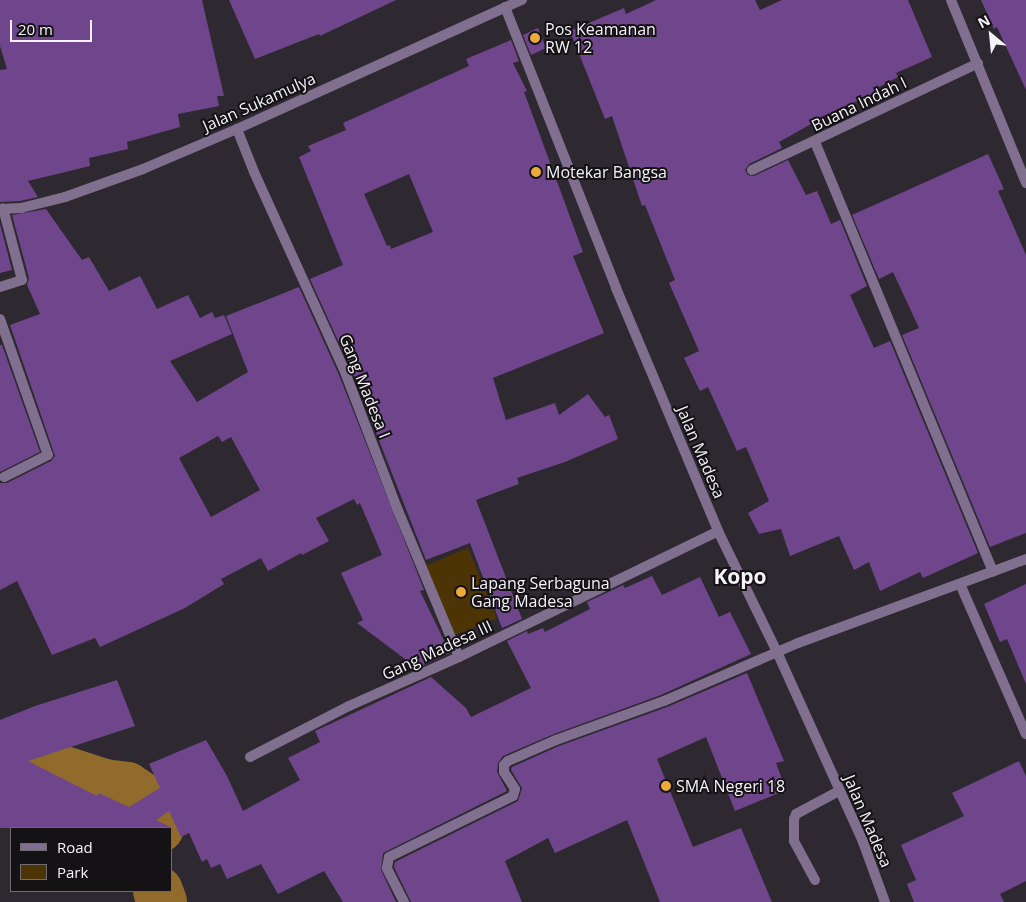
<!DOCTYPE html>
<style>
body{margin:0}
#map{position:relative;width:1026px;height:902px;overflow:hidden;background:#2e2931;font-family:"Open Sans",sans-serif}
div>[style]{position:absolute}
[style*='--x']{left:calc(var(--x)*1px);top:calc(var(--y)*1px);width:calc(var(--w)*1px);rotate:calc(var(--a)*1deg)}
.green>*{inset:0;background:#4d3404}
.river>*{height:50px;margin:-25px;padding:0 25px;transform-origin:25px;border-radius:25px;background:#916b2b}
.building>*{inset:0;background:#6f468c}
.service>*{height:10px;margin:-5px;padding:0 5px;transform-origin:5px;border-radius:5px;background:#816f8f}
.minor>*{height:10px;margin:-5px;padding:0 5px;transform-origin:5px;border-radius:5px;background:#816f8f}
.dots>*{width:14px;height:14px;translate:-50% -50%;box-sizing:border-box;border:2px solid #151216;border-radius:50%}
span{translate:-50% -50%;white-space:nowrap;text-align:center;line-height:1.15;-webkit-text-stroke:4px #151216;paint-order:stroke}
.poi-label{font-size:16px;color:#f5f2f8}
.left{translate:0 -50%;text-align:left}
.street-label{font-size:16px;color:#f5f2f8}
.district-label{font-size:21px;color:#f5f2f8;font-weight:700}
.legend{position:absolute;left:10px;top:827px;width:162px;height:65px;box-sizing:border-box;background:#151216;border:1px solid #6f6c70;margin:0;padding:6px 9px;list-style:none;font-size:15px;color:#f5f2f8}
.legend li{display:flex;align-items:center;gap:10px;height:25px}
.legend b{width:25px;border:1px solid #6f6c70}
.north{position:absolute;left:966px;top:10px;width:50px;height:50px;-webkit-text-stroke:4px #151216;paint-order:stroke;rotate:332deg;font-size:14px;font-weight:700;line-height:20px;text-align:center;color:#f5f2f8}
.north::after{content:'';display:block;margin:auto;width:18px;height:22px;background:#f5f2f8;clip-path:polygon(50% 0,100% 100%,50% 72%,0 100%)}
.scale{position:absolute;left:10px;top:20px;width:82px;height:22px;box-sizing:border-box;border:2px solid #f5f2f8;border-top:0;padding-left:6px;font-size:15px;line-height:18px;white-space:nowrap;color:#f5f2f8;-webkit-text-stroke:4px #151216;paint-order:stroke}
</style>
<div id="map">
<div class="green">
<div style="clip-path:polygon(468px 548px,497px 618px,453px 636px,425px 566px)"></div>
</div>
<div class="river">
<div style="--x:0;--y:750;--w:109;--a:18.1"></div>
<div style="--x:104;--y:784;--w:23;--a:7"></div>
<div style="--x:127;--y:787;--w:30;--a:34"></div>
<div style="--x:152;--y:804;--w:25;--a:74"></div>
<div style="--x:158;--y:891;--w:12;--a:70"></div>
</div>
<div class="building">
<div style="clip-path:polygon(0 0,202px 0,224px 96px,217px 96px,219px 106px,178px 114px,180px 127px,127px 142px,128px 149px,89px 158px,90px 166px,28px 181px,38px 197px,20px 201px,0 202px,0 70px,7px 69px,0 46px)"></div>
<div style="clip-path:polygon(229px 0,396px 0,320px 36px,319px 34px,255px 59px)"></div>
<div style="clip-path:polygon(656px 0,755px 0,760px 10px,782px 0,908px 0,932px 57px,896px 73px,898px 77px,877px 88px,879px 92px,836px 110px,779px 142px,782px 148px,749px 164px,745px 170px,748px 175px,754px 176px,788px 160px,806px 195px,817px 191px,831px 224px,840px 220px,867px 286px,850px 295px,874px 348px,890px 341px,978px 553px,923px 578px,920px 572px,880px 591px,869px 562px,854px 570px,839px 536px,790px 556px,781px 529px,759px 534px,748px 513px,769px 501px,746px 447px,737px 451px,708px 387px,700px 391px,684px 358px,699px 351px,669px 283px,675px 280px,645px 205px,642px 206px,612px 116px,605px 119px,570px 31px,624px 8px,626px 14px)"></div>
<div style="clip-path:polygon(981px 0,1026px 0,1026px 90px,997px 27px,994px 29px)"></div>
<div style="clip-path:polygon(538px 28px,546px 48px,531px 55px,523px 35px)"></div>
<div style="clip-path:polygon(evenodd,511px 40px,519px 61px,513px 63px,527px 91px,524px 92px,583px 252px,573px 256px,604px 333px,493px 378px,506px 420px,555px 403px,559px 415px,588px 394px,605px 417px,609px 415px,618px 439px,565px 462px,517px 478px,519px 484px,476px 500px,522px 619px,502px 628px,470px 543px,426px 560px,351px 369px,310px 279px,343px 265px,299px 157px,311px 151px,308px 146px,346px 130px,343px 123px,469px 66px,466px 59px,511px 40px,409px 174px,433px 232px,391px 249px,390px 245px,387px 246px,364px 194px,409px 174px)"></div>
<div style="clip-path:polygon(988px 154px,1004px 189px,998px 191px,1026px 255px,1026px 533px,990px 547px,902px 335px,919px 328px,893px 272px,879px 279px,852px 215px)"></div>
<div style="clip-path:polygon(evenodd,46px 209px,82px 260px,89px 257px,109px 291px,140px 276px,157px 309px,188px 295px,200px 318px,212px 312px,215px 318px,224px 315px,232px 334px,170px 361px,197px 402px,248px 372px,226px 316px,299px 287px,339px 375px,424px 590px,420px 591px,450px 653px,417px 668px,357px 623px,363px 620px,341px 573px,382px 555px,360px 503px,357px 505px,354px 499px,316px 518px,329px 541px,302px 555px,301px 553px,268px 571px,261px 558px,221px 579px,224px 584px,185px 608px,100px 647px,95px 638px,52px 655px,17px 581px,0 590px,0 483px,7px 483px,51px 461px,55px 456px,10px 325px,40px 314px,27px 285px,29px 278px,12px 215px,46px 209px,218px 436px,222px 442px,231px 437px,260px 490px,211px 517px,179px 458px,218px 436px)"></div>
<div style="clip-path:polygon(0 224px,12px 270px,0 273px)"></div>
<div style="clip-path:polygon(0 345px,2px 345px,40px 452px,0 472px)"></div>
<div style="clip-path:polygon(652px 576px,662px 595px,700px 577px,719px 617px,730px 612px,751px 654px,661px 695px,554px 734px,503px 756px,498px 763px,497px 772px,507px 791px,383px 853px,381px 870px,396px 902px,343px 902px,324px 871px,278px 894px,261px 864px,227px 879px,220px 864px,211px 868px,207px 859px,202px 862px,189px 833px,181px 837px,169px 811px,156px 820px,173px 828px,0 828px,0 720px,35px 706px,117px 680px,135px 726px,28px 761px,97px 796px,99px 793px,129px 807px,160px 788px,149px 764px,206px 740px,227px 776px,243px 811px,300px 780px,288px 758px,320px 742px,315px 731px,431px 677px,466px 708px,471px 717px,531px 688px,507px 641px,527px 631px,528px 634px,543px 628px,545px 632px,590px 609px,587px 602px,623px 585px,625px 588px)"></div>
<div style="clip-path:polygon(1026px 584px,1026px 684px,1007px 639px,1000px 642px,984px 604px)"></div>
<div style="clip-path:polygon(747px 673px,784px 761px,776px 763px,786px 790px,735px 811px,706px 737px,657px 759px,693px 847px,741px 828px,772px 902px,660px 902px,627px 820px,555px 853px,548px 838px,505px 861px,522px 902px,411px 902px,394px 867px,395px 862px,518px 801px,522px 788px,511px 770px,512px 767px,559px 746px,667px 707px)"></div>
<div style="clip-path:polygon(1019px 761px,1026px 776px,1026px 881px,1000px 894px,1004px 902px,914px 902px,907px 884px,916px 880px,901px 845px,964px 816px,952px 793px)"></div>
</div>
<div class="service">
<div style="--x:815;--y:880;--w:44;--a:-118.3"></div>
<div style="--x:794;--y:841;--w:22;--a:-90"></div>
<div style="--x:794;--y:819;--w:5;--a:-68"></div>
<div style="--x:796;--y:814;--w:49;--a:-28.1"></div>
</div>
<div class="minor">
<div style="--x:951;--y:0;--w:198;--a:67.7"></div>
<div style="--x:505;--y:7;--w:302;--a:68.4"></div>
<div style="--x:616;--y:288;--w:264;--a:67.2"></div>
<div style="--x:718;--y:531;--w:135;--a:64"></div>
<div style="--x:777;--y:652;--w:209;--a:65.6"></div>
<div style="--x:863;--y:842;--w:64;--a:69.9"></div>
<div style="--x:237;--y:129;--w:46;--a:68.4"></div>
<div style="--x:254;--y:172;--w:220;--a:65.5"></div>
<div style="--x:345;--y:372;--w:146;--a:69.1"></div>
<div style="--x:397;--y:508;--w:161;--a:67.4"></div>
<div style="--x:815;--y:142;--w:465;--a:67.5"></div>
<div style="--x:752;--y:170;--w:250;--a:-25.3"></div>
<div style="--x:0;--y:209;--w:21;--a:-3"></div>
<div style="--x:21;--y:208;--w:45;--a:-14"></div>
<div style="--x:65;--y:197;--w:83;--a:-19.7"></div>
<div style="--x:143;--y:169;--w:102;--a:-23.1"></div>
<div style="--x:237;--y:129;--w:313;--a:-24.4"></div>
<div style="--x:0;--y:287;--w:23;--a:-18"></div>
<div style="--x:22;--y:280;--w:74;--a:-104.8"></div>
<div style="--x:0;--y:319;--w:144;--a:70.6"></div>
<div style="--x:48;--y:455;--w:49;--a:153.4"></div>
<div style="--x:960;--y:584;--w:164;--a:66.3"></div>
<div style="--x:250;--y:757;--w:111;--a:-27.3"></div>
<div style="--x:349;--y:706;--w:120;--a:-24"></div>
<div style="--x:459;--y:657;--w:288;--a:-25.9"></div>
<div style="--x:404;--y:902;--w:38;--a:-117"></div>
<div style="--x:387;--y:868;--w:11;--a:-80"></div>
<div style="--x:389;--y:857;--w:138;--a:-26.2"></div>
<div style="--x:513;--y:796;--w:7;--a:-74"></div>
<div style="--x:515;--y:789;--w:20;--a:-123"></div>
<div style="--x:504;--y:772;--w:7;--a:-90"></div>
<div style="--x:504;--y:765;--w:6;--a:-45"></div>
<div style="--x:508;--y:761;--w:52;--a:-23.6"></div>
<div style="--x:556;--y:740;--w:115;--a:-19.9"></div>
<div style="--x:664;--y:701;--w:146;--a:-23.4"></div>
<div style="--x:798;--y:643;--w:243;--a:-20.2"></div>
</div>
<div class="dots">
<div style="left:535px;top:38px;background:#ebaa39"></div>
<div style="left:536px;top:172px;background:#ebaa39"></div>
<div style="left:461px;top:592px;background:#ebaa39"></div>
<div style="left:666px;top:786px;background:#ebaa39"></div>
</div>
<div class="poi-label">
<span class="left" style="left:545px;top:38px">Pos Keamanan<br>RW 12</span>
<span class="left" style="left:546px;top:172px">Motekar Bangsa</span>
<span class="left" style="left:471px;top:592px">Lapang Serbaguna<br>Gang Madesa</span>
<span class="left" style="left:676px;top:786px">SMA Negeri 18</span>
</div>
<div class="street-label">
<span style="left:259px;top:102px;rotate:-24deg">Jalan Sukamulya</span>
<span style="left:859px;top:104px;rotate:-26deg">Buana Indah I</span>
<span style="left:365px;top:386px;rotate:68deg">Gang Madesa I</span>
<span style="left:701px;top:452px;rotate:67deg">Jalan Madesa</span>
<span style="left:437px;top:650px;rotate:-25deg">Gang Madesa III</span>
<span style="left:868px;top:821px;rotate:67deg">Jalan Madesa</span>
</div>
<div class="district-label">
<span style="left:740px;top:576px">Kopo</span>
</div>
<ul class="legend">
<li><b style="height:6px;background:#816f8f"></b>Road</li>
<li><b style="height:14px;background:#4d3404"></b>Park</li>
</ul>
<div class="north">N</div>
<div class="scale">20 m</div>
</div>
